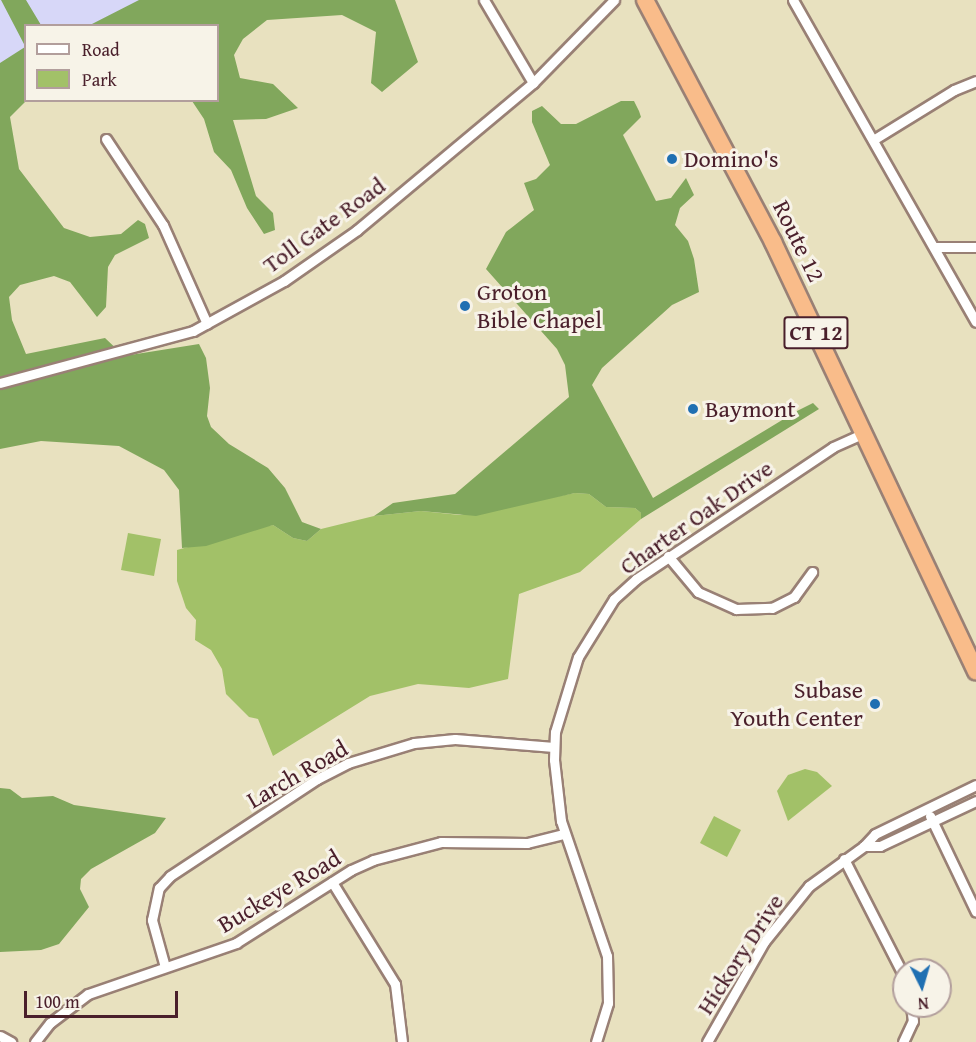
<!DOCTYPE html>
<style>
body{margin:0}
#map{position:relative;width:976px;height:1042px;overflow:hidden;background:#e8e1bf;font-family:"Gentium Book Plus",serif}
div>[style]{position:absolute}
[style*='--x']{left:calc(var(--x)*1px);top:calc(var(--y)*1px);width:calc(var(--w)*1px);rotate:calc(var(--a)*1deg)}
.built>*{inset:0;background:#d7d7f8}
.green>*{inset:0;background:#a2c168}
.forest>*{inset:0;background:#81a75c}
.roads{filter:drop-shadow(2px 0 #998075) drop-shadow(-2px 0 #998075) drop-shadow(0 2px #998075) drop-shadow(0 -2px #998075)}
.street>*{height:9px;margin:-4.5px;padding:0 4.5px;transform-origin:4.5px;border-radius:4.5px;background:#fff}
.highway>*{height:16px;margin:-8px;padding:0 8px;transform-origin:8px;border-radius:8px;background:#f9bc8a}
.dots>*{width:16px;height:16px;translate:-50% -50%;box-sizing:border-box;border:3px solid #f7f3e8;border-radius:50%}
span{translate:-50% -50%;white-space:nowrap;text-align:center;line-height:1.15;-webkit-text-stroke:6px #f7f3e8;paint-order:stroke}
.shield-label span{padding:2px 4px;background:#f7f3e8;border:2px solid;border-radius:4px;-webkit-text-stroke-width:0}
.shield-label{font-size:22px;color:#4a1f2b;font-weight:700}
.poi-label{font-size:24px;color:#4a1f2b}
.left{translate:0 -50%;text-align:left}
.right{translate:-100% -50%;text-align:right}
.street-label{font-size:24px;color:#4a1f2b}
.legend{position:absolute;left:24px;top:24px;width:195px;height:78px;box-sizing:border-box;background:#f7f3e8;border:2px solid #b29e9c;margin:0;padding:8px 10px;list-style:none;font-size:18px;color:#4a1f2b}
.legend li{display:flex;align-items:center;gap:12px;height:30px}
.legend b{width:30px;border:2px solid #b29e9c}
.north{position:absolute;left:892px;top:958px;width:60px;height:60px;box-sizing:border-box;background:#f7f3e8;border:2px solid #b29e9c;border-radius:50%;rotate:175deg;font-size:16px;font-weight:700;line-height:24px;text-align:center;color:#4a1f2b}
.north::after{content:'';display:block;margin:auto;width:21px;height:27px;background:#1f6fb2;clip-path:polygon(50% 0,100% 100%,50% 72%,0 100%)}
.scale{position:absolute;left:24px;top:991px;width:154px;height:27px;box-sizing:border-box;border:3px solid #4a1f2b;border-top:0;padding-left:8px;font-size:18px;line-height:21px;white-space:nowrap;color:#4a1f2b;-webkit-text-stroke:4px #f7f3e8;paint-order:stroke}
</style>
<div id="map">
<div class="built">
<div style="clip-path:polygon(0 0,158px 0,108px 25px,26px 26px,25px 67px,0 80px)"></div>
</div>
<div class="green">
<div style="clip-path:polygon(575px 493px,589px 494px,606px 507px,635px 508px,641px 513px,641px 519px,580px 572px,519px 594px,508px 679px,469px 688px,418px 684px,370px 696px,273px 756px,258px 719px,249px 717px,226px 694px,222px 669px,211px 650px,195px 640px,196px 620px,186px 608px,177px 581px,177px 550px,262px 527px,273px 525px,293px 538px,307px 541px,321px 529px,374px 516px,421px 511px,460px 515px)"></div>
<div style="clip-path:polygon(128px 533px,161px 539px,154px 576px,121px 570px)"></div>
<div style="clip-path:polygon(805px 769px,817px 772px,832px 786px,788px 821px,777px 791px,788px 775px)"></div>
<div style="clip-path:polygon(714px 816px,741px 830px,727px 857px,700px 843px)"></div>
</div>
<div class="forest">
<div style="clip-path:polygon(1px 0,26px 0,41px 25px,26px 26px,25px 46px)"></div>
<div style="clip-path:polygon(139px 0,395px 0,418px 62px,382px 92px,371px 83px,376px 32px,342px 15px,267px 20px,243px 39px,234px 55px,240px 78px,273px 84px,298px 108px,266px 119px,233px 120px,256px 196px,273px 213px,275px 230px,264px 234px,247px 208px,231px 170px,214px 152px,204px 119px,192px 101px,218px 100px,218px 26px,90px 25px)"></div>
<div style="clip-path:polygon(25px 47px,26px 101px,10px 117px,19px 169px,64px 228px,90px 237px,121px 234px,138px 220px,145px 224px,149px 238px,115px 255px,108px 267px,106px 307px,97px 317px,70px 282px,54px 276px,20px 285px,9px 297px,12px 320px,26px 354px,105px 338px,124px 356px,199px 344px,206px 358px,210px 388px,207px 416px,211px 427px,229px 444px,268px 468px,285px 488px,302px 522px,321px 529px,307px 541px,293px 538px,273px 525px,206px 546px,182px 548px,179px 490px,164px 470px,119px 446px,41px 441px,0 449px,0 63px)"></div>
<div style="clip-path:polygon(621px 101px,634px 101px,639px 111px,641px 117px,623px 135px,656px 201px,671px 198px,686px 178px,694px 195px,680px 208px,675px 225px,688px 241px,694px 259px,699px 292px,672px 305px,602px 368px,592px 385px,653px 498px,797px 411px,813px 403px,819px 409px,641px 519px,641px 513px,635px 508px,606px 507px,589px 494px,575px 493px,476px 516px,421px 511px,374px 516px,393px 503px,455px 494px,569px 397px,565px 365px,557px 349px,486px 269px,506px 232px,534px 210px,524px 183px,536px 179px,550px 165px,532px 122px,532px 111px,542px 106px,561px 124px,576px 124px)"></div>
<div style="clip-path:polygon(0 788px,10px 789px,22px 798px,53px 796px,74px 805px,166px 818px,155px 833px,91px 869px,81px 879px,80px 889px,89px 907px,59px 944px,41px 950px,0 952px)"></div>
</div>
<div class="roads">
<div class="street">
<div style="--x:484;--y:0;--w:96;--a:59.4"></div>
<div style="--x:793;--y:0;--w:370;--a:60.4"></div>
<div style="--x:106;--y:139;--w:103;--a:56.5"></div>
<div style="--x:163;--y:225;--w:108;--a:66"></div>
<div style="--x:873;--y:140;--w:95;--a:-31.7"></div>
<div style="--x:954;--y:90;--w:24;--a:-22"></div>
<div style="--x:934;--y:247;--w:42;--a:0"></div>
<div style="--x:0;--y:383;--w:200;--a:-15.1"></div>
<div style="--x:193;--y:331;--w:104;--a:-28.8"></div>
<div style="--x:284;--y:281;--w:89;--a:-34.9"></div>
<div style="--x:357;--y:230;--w:229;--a:-39.9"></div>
<div style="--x:533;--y:83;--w:116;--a:-45.7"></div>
<div style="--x:668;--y:556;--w:47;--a:50.2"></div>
<div style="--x:698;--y:592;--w:42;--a:24.1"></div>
<div style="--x:736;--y:609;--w:36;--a:-2"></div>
<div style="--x:772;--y:608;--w:25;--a:-27"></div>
<div style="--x:794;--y:597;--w:31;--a:-54"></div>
<div style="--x:930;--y:816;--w:106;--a:64.4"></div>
<div style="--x:864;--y:846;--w:16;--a:0"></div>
<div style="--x:880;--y:846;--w:106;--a:-25.1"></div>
<div style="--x:844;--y:859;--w:131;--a:62.9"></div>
<div style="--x:332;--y:882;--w:120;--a:58.3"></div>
<div style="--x:395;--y:984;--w:58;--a:83.1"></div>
<div style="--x:165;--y:967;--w:49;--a:-105.5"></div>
<div style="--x:152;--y:920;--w:33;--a:-78"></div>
<div style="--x:159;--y:888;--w:16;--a:-47"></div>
<div style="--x:170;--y:876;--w:176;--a:-33.4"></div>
<div style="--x:317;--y:779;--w:35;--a:-27"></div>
<div style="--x:348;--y:763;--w:69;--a:-16.9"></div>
<div style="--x:414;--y:743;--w:41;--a:-5.6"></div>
<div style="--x:455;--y:739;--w:99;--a:4.6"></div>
<div style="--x:0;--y:1036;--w:13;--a:29"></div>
<div style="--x:35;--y:1042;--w:24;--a:-52"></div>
<div style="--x:50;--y:1023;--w:48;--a:-37.3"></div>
<div style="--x:88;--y:994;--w:157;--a:-19"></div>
<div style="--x:236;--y:943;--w:136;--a:-32.4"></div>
<div style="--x:351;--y:870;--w:24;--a:-24"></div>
<div style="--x:373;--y:860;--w:70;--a:-14.8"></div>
<div style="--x:441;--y:842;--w:86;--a:0.7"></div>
<div style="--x:527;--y:843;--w:38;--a:-14"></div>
<div style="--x:596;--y:1042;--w:41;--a:-72.9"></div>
<div style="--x:608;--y:1003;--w:47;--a:-91.2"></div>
<div style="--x:607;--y:956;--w:143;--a:-108.8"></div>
<div style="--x:561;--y:821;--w:61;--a:-96.5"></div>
<div style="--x:554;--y:760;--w:28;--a:-88"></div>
<div style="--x:555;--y:732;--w:78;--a:-73"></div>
<div style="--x:578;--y:657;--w:68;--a:-58.2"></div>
<div style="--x:614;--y:599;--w:30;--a:-42"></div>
<div style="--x:636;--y:579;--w:237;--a:-33.8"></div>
<div style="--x:833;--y:447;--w:34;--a:-24"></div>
<div style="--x:707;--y:1042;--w:115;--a:-60.3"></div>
<div style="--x:764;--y:942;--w:72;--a:-51.2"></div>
<div style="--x:809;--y:886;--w:68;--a:-36"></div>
<div style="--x:864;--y:846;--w:16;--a:-47"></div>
<div style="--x:875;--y:834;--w:112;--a:-25.9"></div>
<div style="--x:903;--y:1042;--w:23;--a:-65"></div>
<div style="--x:913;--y:1021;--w:15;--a:-98"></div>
</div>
<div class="highway">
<div style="--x:645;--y:0;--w:274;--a:62.1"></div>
<div style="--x:773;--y:242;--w:475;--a:64.7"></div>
</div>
</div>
<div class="dots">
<div style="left:672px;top:159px;background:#1f6fb2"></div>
<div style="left:465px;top:306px;background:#1f6fb2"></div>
<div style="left:693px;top:409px;background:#1f6fb2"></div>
<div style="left:875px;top:704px;background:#1f6fb2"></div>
</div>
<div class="shield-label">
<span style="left:816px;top:333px">CT 12</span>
</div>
<div class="poi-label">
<span class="left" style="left:684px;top:159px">Domino's</span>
<span class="left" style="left:477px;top:306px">Groton<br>Bible Chapel</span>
<span class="left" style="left:705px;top:409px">Baymont</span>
<span class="right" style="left:863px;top:704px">Subase<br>Youth Center</span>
</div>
<div class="street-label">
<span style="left:324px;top:225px;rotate:-36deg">Toll Gate Road</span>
<span style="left:799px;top:241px;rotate:64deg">Route 12</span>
<span style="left:696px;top:517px;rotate:-35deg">Charter Oak Drive</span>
<span style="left:297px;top:774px;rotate:-30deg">Larch Road</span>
<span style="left:279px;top:891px;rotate:-31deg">Buckeye Road</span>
<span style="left:740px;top:954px;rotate:-57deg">Hickory Drive</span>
</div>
<ul class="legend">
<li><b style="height:8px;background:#fff"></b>Road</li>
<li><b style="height:16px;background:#a2c168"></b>Park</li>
</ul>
<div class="north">N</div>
<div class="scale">100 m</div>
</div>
